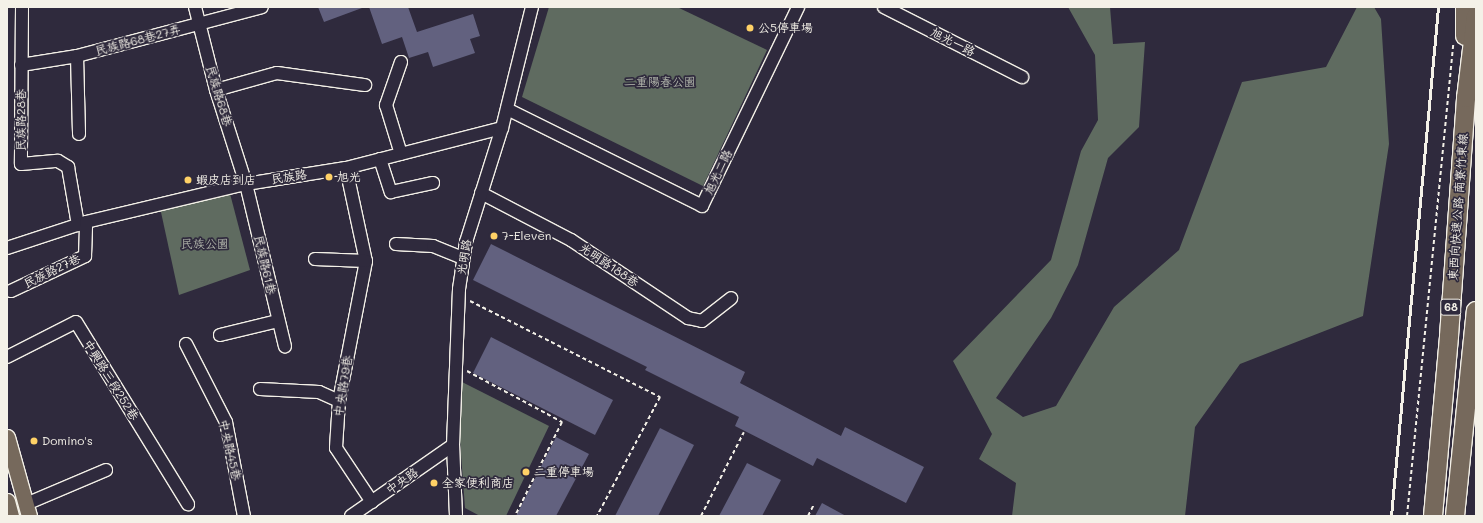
<!DOCTYPE html>
<meta charset="utf-8">
<style>
body{margin:0}
#map{position:relative;width:1483px;height:523px;overflow:hidden;background:#2f2a3d;font-family:Mali,"LXGW WenKai TC",sans-serif}
div>[style]{position:absolute}
[style*='--x']{left:calc(var(--x)*1px);top:calc(var(--y)*1px);width:calc(var(--w)*1px);rotate:calc(var(--a)*1deg)}
.green>*{inset:0;background:#5f6b60}
.building>*{inset:0;background:#62617f}
.path>*{height:2px;margin-top:-1px;transform-origin:0;background:repeating-linear-gradient(90deg,#f4f1e8 0 4px,transparent 0 7px)}
.roads{filter:drop-shadow(1px 0 #f4f1e8) drop-shadow(-1px 0 #f4f1e8) drop-shadow(0 1px #f4f1e8) drop-shadow(0 -1px #f4f1e8)}
.minor>*{height:12px;margin:-6px;padding:0 6px;transform-origin:6px;border-radius:6px;background:#2f2a3d}
.major>*{height:15px;margin:-7.5px;padding:0 7.5px;transform-origin:7.5px;border-radius:7.5px;background:#76695c}
.highway>*{height:18px;margin:-9px;padding:0 9px;transform-origin:9px;border-radius:9px;background:#76695c}
.rail>*{height:3px;margin:-1.5px;padding:0 1.5px;transform-origin:1.5px;border-radius:1.5px;background:#f4f1e8}
.dots>*{width:11px;height:11px;translate:-50% -50%;box-sizing:border-box;border:2px solid #2f2a3d;border-radius:50%}
span{translate:-50% -50%;white-space:nowrap;text-align:center;line-height:1.15;-webkit-text-stroke:3.5px #2f2a3d;paint-order:stroke}
.shield-label span{padding:1px 3px;background:#2f2a3d;border:1px solid;border-radius:3px;-webkit-text-stroke-width:0}
.shield-label{font-size:11px;color:#f4f1e8;font-weight:700}
.poi-label{font-size:12px;color:#f4f1e8}
.left{translate:0 -50%;text-align:left}
.street-label{font-size:12px;color:#f4f1e8}
.park-label{font-size:12px;color:#b1b5ab}
.frame{position:absolute;inset:0;border:8px solid #f4f1e8;pointer-events:none}
</style>
<div id="map">
<div class="green">
<div style="clip-path:polygon(549px 7px,677px 7px,767px 50px,703px 186px,522px 97px)"></div>
<div style="clip-path:polygon(1068px 7px,1110px 7px,1113px 44px,1145px 42px,1139px 127px,1108px 158px,1078px 265px,1051px 318px,996px 398px,1023px 417px,1056px 406px,1114px 307px,1179px 250px,1242px 82px,1326px 67px,1357px 7px,1374px 7px,1381px 19px,1389px 144px,1363px 316px,1240px 364px,1195px 427px,1185px 516px,1012px 516px,1016px 483px,979px 459px,992px 434px,953px 361px,1051px 260px,1081px 151px,1098px 120px,1095px 55px)"></div>
<div style="clip-path:polygon(228px 186px,250px 270px,179px 295px,159px 203px)"></div>
<div style="clip-path:polygon(462px 382px,549px 426px,506px 516px,480px 516px,465px 508px,460px 441px)"></div>
</div>
<div class="building">
<div style="clip-path:polygon(318px 7px,362px 7px,362px 8px,324px 22px)"></div>
<div style="clip-path:polygon(369px 7px,408px 7px,417px 32px,473px 14px,480px 36px,470px 39px,475px 53px,433px 67px,428px 52px,409px 58px,402px 37px,382px 44px)"></div>
<div style="clip-path:polygon(491px 244px,745px 372px,740px 383px,841px 436px,845px 427px,924px 467px,906px 503px,817px 458px,813px 466px,735px 426px,739px 417px,645px 370px,647px 367px,473px 280px)"></div>
<div style="clip-path:polygon(491px 337px,613px 400px,595px 435px,473px 373px)"></div>
<div style="clip-path:polygon(660px 428px,694px 445px,658px 516px,615px 516px)"></div>
<div style="clip-path:polygon(556px 437px,589px 454px,556px 516px,516px 516px)"></div>
<div style="clip-path:polygon(747px 463px,781px 480px,762px 516px,719px 516px)"></div>
<div style="clip-path:polygon(822px 503px,846px 516px,815px 516px)"></div>
</div>
<div class="path">
<div style="--x:470;--y:301;--w:213;--a:26.8"></div>
<div style="--x:660;--y:397;--w:135;--a:117.9"></div>
<div style="--x:467;--y:371;--w:108;--a:28.2"></div>
<div style="--x:562;--y:422;--w:105;--a:116.6"></div>
<div style="--x:701;--y:516;--w:94;--a:-62.9"></div>
<div style="--x:808;--y:516;--w:13;--a:-63"></div>
<div style="--x:1407;--y:516;--w:475;--a:-84.4"></div>
</div>
<div class="roads">
<div class="minor">
<div style="--x:22;--y:7;--w:157;--a:90.4"></div>
<div style="--x:21;--y:164;--w:37;--a:-5"></div>
<div style="--x:58;--y:161;--w:12;--a:31"></div>
<div style="--x:68;--y:167;--w:59;--a:80.2"></div>
<div style="--x:195;--y:7;--w:86;--a:75.8"></div>
<div style="--x:216;--y:90;--w:99;--a:72.3"></div>
<div style="--x:246;--y:184;--w:167;--a:76.5"></div>
<div style="--x:884;--y:7;--w:155;--a:26.9"></div>
<div style="--x:77;--y:56;--w:78;--a:88.5"></div>
<div style="--x:401;--y:62;--w:46;--a:109.2"></div>
<div style="--x:386;--y:105;--w:51;--a:73"></div>
<div style="--x:21;--y:65;--w:57;--a:-9.1"></div>
<div style="--x:77;--y:56;--w:191;--a:-14.8"></div>
<div style="--x:216;--y:90;--w:63;--a:-15.6"></div>
<div style="--x:277;--y:73;--w:89;--a:7.8"></div>
<div style="--x:507;--y:109;--w:218;--a:26.4"></div>
<div style="--x:702;--y:206;--w:221;--a:-64.2"></div>
<div style="--x:380;--y:159;--w:35;--a:72"></div>
<div style="--x:391;--y:192;--w:43;--a:-12.1"></div>
<div style="--x:346;--y:168;--w:95;--a:77.9"></div>
<div style="--x:366;--y:261;--w:143;--a:100.9"></div>
<div style="--x:339;--y:401;--w:47;--a:93.7"></div>
<div style="--x:336;--y:448;--w:65;--a:56.3"></div>
<div style="--x:481;--y:193;--w:102;--a:27.6"></div>
<div style="--x:571;--y:240;--w:141;--a:33.7"></div>
<div style="--x:688;--y:318;--w:14;--a:12"></div>
<div style="--x:702;--y:321;--w:37;--a:-38"></div>
<div style="--x:396;--y:244;--w:37;--a:3"></div>
<div style="--x:433;--y:246;--w:32;--a:22"></div>
<div style="--x:7;--y:248;--w:83;--a:-18.2"></div>
<div style="--x:86;--y:222;--w:164;--a:-13.4"></div>
<div style="--x:246;--y:184;--w:101;--a:-9.1"></div>
<div style="--x:346;--y:168;--w:161;--a:-14.4"></div>
<div style="--x:315;--y:259;--w:51;--a:2.2"></div>
<div style="--x:11;--y:291;--w:82;--a:-25.3"></div>
<div style="--x:85;--y:256;--w:34;--a:-88"></div>
<div style="--x:220;--y:335;--w:60;--a:-13.6"></div>
<div style="--x:186;--y:344;--w:88;--a:62.9"></div>
<div style="--x:226;--y:422;--w:96;--a:79.2"></div>
<div style="--x:7;--y:357;--w:77;--a:-26.9"></div>
<div style="--x:76;--y:322;--w:214;--a:58.4"></div>
<div style="--x:260;--y:389;--w:59;--a:2.9"></div>
<div style="--x:319;--y:392;--w:22;--a:24"></div>
<div style="--x:26;--y:504;--w:87;--a:-23"></div>
<div style="--x:351;--y:516;--w:124;--a:-34.8"></div>
<div style="--x:456;--y:516;--w:71;--a:-92.4"></div>
<div style="--x:453;--y:445;--w:156;--a:-87.8"></div>
<div style="--x:459;--y:289;--w:48;--a:-81.5"></div>
<div style="--x:466;--y:242;--w:120;--a:-72.5"></div>
<div style="--x:502;--y:128;--w:125;--a:-76.1"></div>
</div>
<div class="major">
<div style="--x:7;--y:437;--w:82;--a:74.4"></div>
<div style="--x:7;--y:501;--w:16;--a:75"></div>
</div>
<div class="highway">
<div style="--x:1465;--y:7;--w:29;--a:90"></div>
<div style="--x:1433;--y:516;--w:181;--a:-84.9"></div>
<div style="--x:1449;--y:336;--w:239;--a:-85.9"></div>
<div style="--x:1466;--y:98;--w:82;--a:-83"></div>
<div style="--x:1455;--y:516;--w:206;--a:-84.2"></div>
</div>
</div>
<div class="rail">
<div style="--x:1391;--y:516;--w:511;--a:-84.72"></div>
</div>
<div class="dots">
<div style="left:750px;top:28px;background:#ffd166"></div>
<div style="left:329px;top:177px;background:#ffd166"></div>
<div style="left:188px;top:180px;background:#ffd166"></div>
<div style="left:494px;top:236px;background:#ffd166"></div>
<div style="left:34px;top:441px;background:#ffd166"></div>
<div style="left:526px;top:472px;background:#ffd166"></div>
<div style="left:434px;top:483px;background:#ffd166"></div>
</div>
<div class="shield-label">
<span style="left:1451px;top:307px">68</span>
</div>
<div class="poi-label">
<span class="left" style="left:758px;top:28px">公5停車場</span>
<span class="left" style="left:337px;top:177px">旭光</span>
<span class="left" style="left:196px;top:180px">蝦皮店到店</span>
<span class="left" style="left:502px;top:236px">7-Eleven</span>
<span class="left" style="left:42px;top:441px">Domino's</span>
<span class="left" style="left:534px;top:472px">二重停車場</span>
<span class="left" style="left:442px;top:483px">全家便利商店</span>
</div>
<div class="street-label">
<span style="left:138px;top:40px;rotate:-15deg">民族路68巷27弄</span>
<span style="left:953px;top:42px;rotate:27deg">旭光一路</span>
<span style="left:219px;top:96px;rotate:73deg">民族路68巷</span>
<span style="left:21px;top:120px;rotate:-90deg">民族路28巷</span>
<span style="left:718px;top:172px;rotate:-64deg">旭光二路</span>
<span style="left:289px;top:177px;rotate:-9deg">民族路</span>
<span style="left:1458px;top:207px;rotate:-86deg">東西向快速公路 南寮竹東線</span>
<span style="left:464px;top:257px;rotate:-80deg">光明路</span>
<span style="left:265px;top:265px;rotate:77deg">民族路61巷</span>
<span style="left:609px;top:265px;rotate:34deg">光明路188巷</span>
<span style="left:52px;top:271px;rotate:-26deg">民族路27巷</span>
<span style="left:111px;top:380px;rotate:58deg">中興路三段252巷</span>
<span style="left:343px;top:386px;rotate:-81deg">中央路79巷</span>
<span style="left:230px;top:450px;rotate:77deg">中央路45巷</span>
<span style="left:402px;top:481px;rotate:-35deg">中央路</span>
</div>
<div class="park-label">
<span style="left:660px;top:82px">二重陽春公園</span>
<span style="left:205px;top:244px">民族公園</span>
</div>
<div class="frame"></div>
</div>
